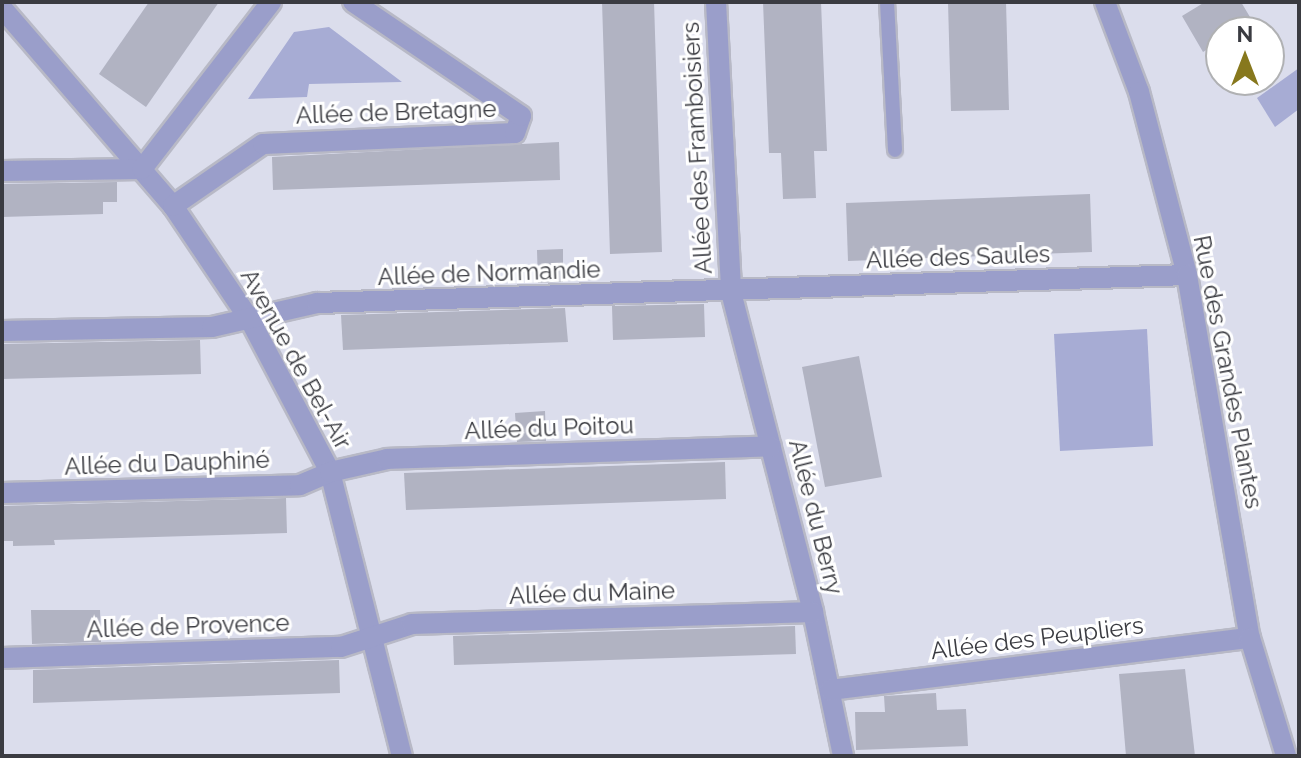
<!DOCTYPE html>
<meta charset="utf-8">
<style>
body{margin:0}
#map{position:relative;width:1301px;height:758px;overflow:hidden;background:#dbddec;font-family:Raleway,sans-serif}
div>[style]{position:absolute}
[style*='--x']{left:calc(var(--x)*1px);top:calc(var(--y)*1px);width:calc(var(--w)*1px);rotate:calc(var(--a)*1deg)}
.green>*{inset:0;background:#a7acd4}
.building>*{inset:0;background:#b1b3c2}
.roads{filter:drop-shadow(2px 0 #b8b9c6) drop-shadow(-2px 0 #b8b9c6) drop-shadow(0 2px #b8b9c6) drop-shadow(0 -2px #b8b9c6)}
.service>*{height:14px;margin:-7px;padding:0 7px;transform-origin:7px;border-radius:7px;background:#9a9eca}
.minor>*{height:20px;margin:-10px;padding:0 10px;transform-origin:10px;border-radius:10px;background:#9a9eca}
.tertiary>*{height:20px;margin:-10px;padding:0 10px;transform-origin:10px;border-radius:10px;background:#9a9eca}
span{translate:-50% -50%;white-space:nowrap;text-align:center;line-height:1.15;-webkit-text-stroke:6px #fff;paint-order:stroke}
.street-label{font-size:24px;color:#3a3b41}
.frame{position:absolute;inset:0;border:4px solid #3a3b41;pointer-events:none}
.north{position:absolute;left:1205px;top:16px;width:80px;height:80px;box-sizing:border-box;background:#fff;border:2px solid #b0b1b3;border-radius:50%;rotate:0deg;font-size:22px;font-weight:700;line-height:32px;text-align:center;color:#3a3b41}
.north::after{content:'';display:block;margin:auto;width:28px;height:36px;background:#87781d;clip-path:polygon(50% 0,100% 100%,50% 72%,0 100%)}
</style>
<div id="map">
<div class="green">
<div style="clip-path:polygon(329px 27px,402px 82px,309px 84px,307px 97px,248px 99px,294px 32px)"></div>
<div style="clip-path:polygon(1299px 68px,1299px 109px,1275px 127px,1257px 98px)"></div>
<div style="clip-path:polygon(1147px 329px,1153px 446px,1060px 451px,1054px 334px)"></div>
</div>
<div class="building">
<div style="clip-path:polygon(149px 2px,219px 2px,146px 107px,99px 74px)"></div>
<div style="clip-path:polygon(602px 2px,654px 2px,662px 252px,610px 254px)"></div>
<div style="clip-path:polygon(763px 2px,821px 2px,827px 151px,814px 151px,816px 198px,783px 199px,781px 153px,769px 153px)"></div>
<div style="clip-path:polygon(948px 2px,1006px 2px,1009px 110px,951px 111px)"></div>
<div style="clip-path:polygon(1205px 2px,1241px 2px,1253px 22px,1237px 32px,1221px 32px,1221px 41px,1203px 52px,1182px 16px)"></div>
<div style="clip-path:polygon(559px 142px,560px 180px,273px 190px,272px 157px)"></div>
<div style="clip-path:polygon(117px 182px,117px 202px,103px 202px,103px 214px,2px 217px,2px 184px)"></div>
<div style="clip-path:polygon(1090px 194px,1092px 252px,848px 261px,846px 203px)"></div>
<div style="clip-path:polygon(563px 249px,563px 282px,538px 283px,537px 250px)"></div>
<div style="clip-path:polygon(704px 304px,705px 337px,613px 340px,612px 306px)"></div>
<div style="clip-path:polygon(565px 308px,568px 342px,343px 350px,341px 315px)"></div>
<div style="clip-path:polygon(200px 340px,201px 374px,2px 379px,2px 344px)"></div>
<div style="clip-path:polygon(859px 356px,882px 477px,825px 487px,802px 367px)"></div>
<div style="clip-path:polygon(545px 411px,546px 441px,517px 442px,515px 413px)"></div>
<div style="clip-path:polygon(725px 462px,726px 499px,406px 510px,404px 473px)"></div>
<div style="clip-path:polygon(286px 498px,287px 533px,54px 540px,55px 545px,13px 546px,13px 541px,2px 541px,2px 506px)"></div>
<div style="clip-path:polygon(31px 610px,100px 610px,101px 642px,32px 644px)"></div>
<div style="clip-path:polygon(795px 626px,796px 654px,454px 665px,453px 636px)"></div>
<div style="clip-path:polygon(339px 660px,340px 693px,33px 703px,33px 670px)"></div>
<div style="clip-path:polygon(1185px 669px,1195px 756px,1126px 756px,1119px 674px)"></div>
<div style="clip-path:polygon(936px 693px,937px 710px,966px 709px,968px 746px,856px 750px,855px 712px,885px 712px,884px 696px)"></div>
</div>
<div class="roads">
<div class="service">
<div style="--x:887;--y:2;--w:148;--a:86.9"></div>
</div>
<div class="minor">
<div style="--x:716;--y:2;--w:290;--a:87"></div>
<div style="--x:731;--y:292;--w:330;--a:75.6"></div>
<div style="--x:813;--y:612;--w:147;--a:78.2"></div>
<div style="--x:2;--y:8;--w:262;--a:49.2"></div>
<div style="--x:173;--y:206;--w:138;--a:56"></div>
<div style="--x:250;--y:320;--w:172;--a:62.2"></div>
<div style="--x:330;--y:472;--w:293;--a:75.8"></div>
<div style="--x:2;--y:171;--w:140;--a:-0.8"></div>
<div style="--x:142;--y:169;--w:211;--a:-52.3"></div>
<div style="--x:173;--y:206;--w:109;--a:-34.6"></div>
<div style="--x:263;--y:144;--w:252;--a:-2.5"></div>
<div style="--x:515;--y:133;--w:18;--a:-71"></div>
<div style="--x:521;--y:116;--w:203;--a:-145.8"></div>
<div style="--x:2;--y:331;--w:210;--a:-1.1"></div>
<div style="--x:212;--y:327;--w:108;--a:-12.9"></div>
<div style="--x:317;--y:303;--w:870;--a:-1.84"></div>
<div style="--x:2;--y:493;--w:298;--a:-1.5"></div>
<div style="--x:300;--y:485;--w:33;--a:-23"></div>
<div style="--x:330;--y:472;--w:58;--a:-12.8"></div>
<div style="--x:387;--y:459;--w:384;--a:-1.9"></div>
<div style="--x:2;--y:658;--w:339;--a:-1.9"></div>
<div style="--x:341;--y:647;--w:75;--a:-17.9"></div>
<div style="--x:412;--y:624;--w:401;--a:-1.7"></div>
<div style="--x:830;--y:690;--w:423;--a:-7.1"></div>
</div>
<div class="tertiary">
<div style="--x:1105;--y:2;--w:96;--a:69.3"></div>
<div style="--x:1139;--y:92;--w:189;--a:75.3"></div>
<div style="--x:1187;--y:275;--w:368;--a:80.2"></div>
<div style="--x:1250;--y:638;--w:123;--a:73"></div>
</div>
</div>
<div class="street-label">
<span style="left:396px;top:112px;rotate:-2deg">Allée de Bretagne</span>
<span style="left:697px;top:148px;rotate:-93deg">Allée des Framboisiers</span>
<span style="left:958px;top:257px;rotate:-2deg">Allée des Saules</span>
<span style="left:489px;top:273px;rotate:-2deg">Allée de Normandie</span>
<span style="left:296px;top:359px;rotate:61deg">Avenue de Bel-Air</span>
<span style="left:1228px;top:372px;rotate:79deg">Rue des Grandes Plantes</span>
<span style="left:549px;top:428px;rotate:-2deg">Allée du Poitou</span>
<span style="left:167px;top:463px;rotate:-2deg">Allée du Dauphiné</span>
<span style="left:816px;top:517px;rotate:76deg">Allée du Berry</span>
<span style="left:592px;top:593px;rotate:-2deg">Allée du Maine</span>
<span style="left:188px;top:626px;rotate:-2deg">Allée de Provence</span>
<span style="left:1037px;top:638px;rotate:-7deg">Allée des Peupliers</span>
</div>
<div class="frame"></div>
<div class="north">N</div>
</div>
